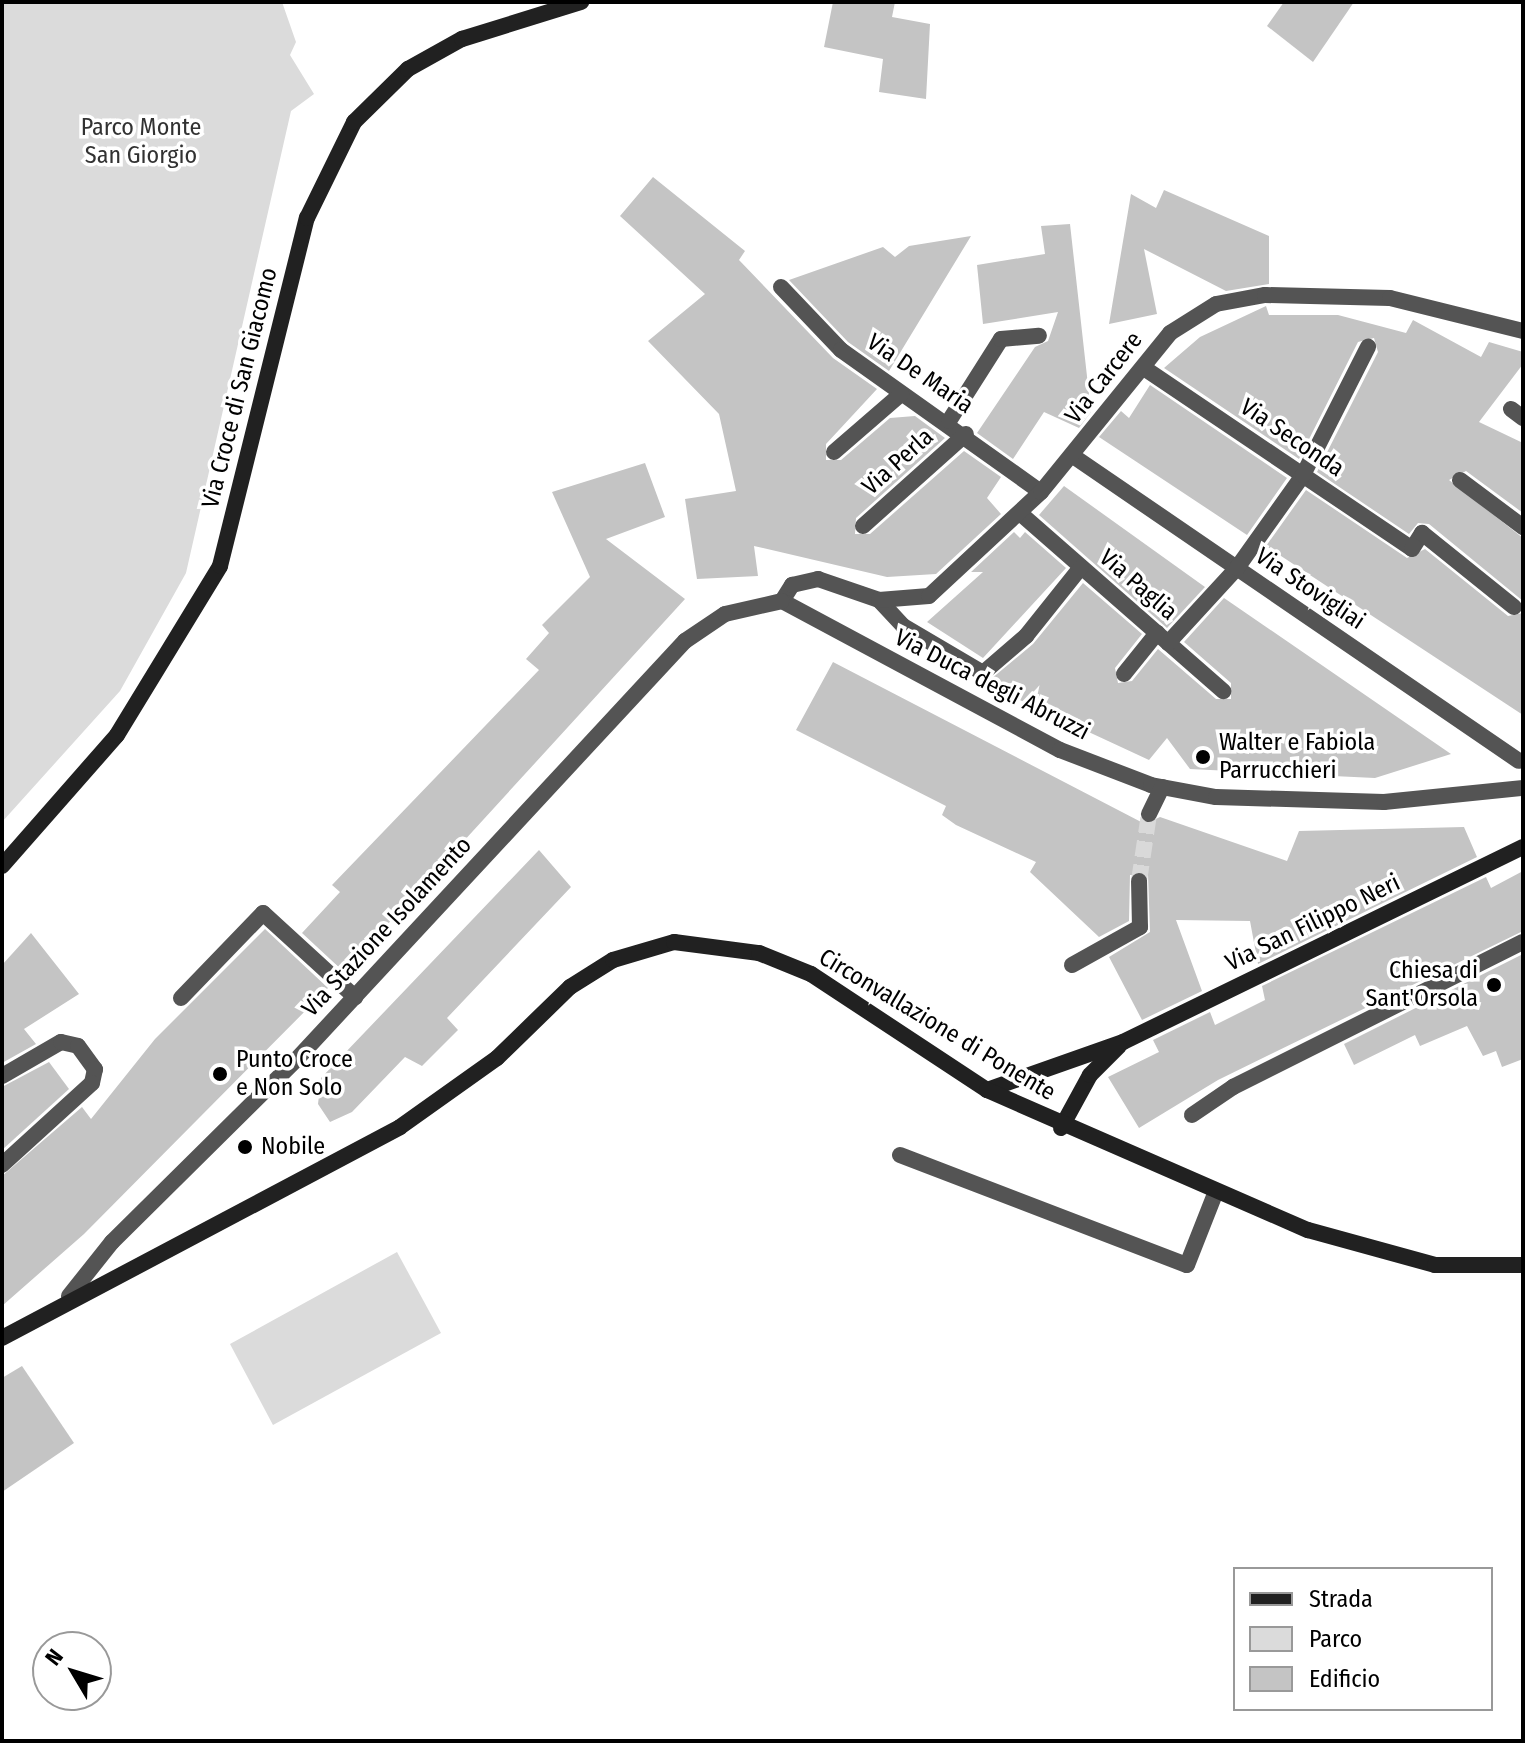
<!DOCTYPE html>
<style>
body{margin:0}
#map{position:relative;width:1525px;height:1743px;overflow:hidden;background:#fff;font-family:"Fira Sans Condensed",sans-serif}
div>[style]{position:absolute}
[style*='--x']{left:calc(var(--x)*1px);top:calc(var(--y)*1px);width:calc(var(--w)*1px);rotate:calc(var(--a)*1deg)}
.green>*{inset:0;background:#dbdbdb}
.building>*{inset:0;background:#c4c4c4}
.street-tunnel>*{height:16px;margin-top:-8px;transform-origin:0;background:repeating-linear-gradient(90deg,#d9d9d9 0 16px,transparent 0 24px)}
.lane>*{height:16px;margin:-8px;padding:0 8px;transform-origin:8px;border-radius:8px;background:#545454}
.street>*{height:16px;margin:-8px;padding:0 8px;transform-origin:8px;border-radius:8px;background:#545454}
.secondary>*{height:16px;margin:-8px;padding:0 8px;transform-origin:8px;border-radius:8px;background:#212121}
.dots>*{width:22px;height:22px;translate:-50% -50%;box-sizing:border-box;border:4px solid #fff;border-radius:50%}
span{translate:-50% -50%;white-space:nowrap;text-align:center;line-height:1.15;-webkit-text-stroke:7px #fff;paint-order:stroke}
.park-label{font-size:24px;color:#323232}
.street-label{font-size:24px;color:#000}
.poi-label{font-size:24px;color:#000}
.left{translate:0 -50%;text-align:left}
.right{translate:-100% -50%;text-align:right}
.frame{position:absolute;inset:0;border:4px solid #000;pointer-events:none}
.legend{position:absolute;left:1233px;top:1567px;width:260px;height:144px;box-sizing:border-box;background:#fff;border:2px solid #999;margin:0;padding:10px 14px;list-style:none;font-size:24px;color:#000}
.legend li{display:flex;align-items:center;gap:16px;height:40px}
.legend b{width:40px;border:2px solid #999}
.north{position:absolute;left:32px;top:1631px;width:80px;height:80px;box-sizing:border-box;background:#fff;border:2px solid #999;border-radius:50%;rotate:308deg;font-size:22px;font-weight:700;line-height:32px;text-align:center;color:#000}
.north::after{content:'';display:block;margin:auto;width:28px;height:36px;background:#000;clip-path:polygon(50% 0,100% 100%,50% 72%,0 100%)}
</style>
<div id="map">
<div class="green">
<div style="clip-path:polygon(2px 2px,282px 2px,296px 42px,290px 55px,314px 94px,291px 111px,186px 573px,120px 691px,2px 822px)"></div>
<div style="clip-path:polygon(397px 1252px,441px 1333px,273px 1425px,230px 1344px)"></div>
</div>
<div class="building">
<div style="clip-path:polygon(833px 2px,895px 2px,892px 17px,930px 24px,926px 99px,879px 92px,883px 59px,824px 47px)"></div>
<div style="clip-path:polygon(1284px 2px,1354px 2px,1313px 62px,1267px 26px)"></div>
<div style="clip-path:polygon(653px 177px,745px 251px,739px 260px,833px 358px,877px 389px,826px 444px,826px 460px,841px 460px,890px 418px,915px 416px,945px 438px,856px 518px,855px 534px,870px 534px,964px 451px,1001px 477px,987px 498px,1001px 514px,936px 574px,887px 577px,754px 546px,758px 576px,697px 579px,685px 499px,736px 491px,719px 414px,648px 341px,705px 294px,620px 216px)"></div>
<div style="clip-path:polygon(1164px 190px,1269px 236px,1269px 284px,1226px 291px,1144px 249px,1157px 314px,1109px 324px,1131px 194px,1156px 208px)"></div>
<div style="clip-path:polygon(1070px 224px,1091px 412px,1079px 428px,1044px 412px,1013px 459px,977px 433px,1035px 347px,1048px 341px,1058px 312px,983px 324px,977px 265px,1045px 254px,1041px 226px)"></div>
<div style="clip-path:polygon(971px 236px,889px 371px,848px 342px,789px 280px,883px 247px,895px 257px,909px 246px)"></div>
<div style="clip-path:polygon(1266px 306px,1269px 315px,1338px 315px,1406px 333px,1413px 320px,1481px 357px,1489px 342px,1523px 352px,1523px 364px,1479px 422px,1523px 443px,1523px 513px,1466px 471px,1449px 480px,1523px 538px,1523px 601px,1429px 524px,1418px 523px,1409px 534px,1317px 472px,1378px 352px,1374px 338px,1358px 342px,1299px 459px,1164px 368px,1200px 337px)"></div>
<div style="clip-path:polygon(1150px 385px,1287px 478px,1247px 535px,1099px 437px,1121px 411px,1129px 418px)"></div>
<div style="clip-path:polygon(645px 463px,665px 517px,606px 539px,685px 599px,344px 972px,302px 933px,340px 892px,332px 885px,539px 670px,526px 659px,549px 633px,542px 625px,590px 577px,552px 492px)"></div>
<div style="clip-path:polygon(1064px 486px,1205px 587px,1167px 628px,1039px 515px)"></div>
<div style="clip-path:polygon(1306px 490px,1407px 558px,1425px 549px,1508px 616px,1523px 613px,1523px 715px,1266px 546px)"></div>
<div style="clip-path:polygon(1014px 532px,1020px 538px,1025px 532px,1066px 568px,983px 658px,927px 622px,983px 572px,971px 572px)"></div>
<div style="clip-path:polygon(1083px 583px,1142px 634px,1115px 668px,1118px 683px,1132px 681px,1158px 649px,1216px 699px,1231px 699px,1231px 683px,1184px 642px,1224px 598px,1451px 754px,1375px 778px,1190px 769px,1167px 738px,1149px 760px,985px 684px,1033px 644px)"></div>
<div style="clip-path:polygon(833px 662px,1145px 824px,1160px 817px,1287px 861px,1299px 831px,1464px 827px,1477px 857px,1258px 964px,1250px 921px,1176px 920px,1202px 991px,1142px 1020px,1109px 957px,1150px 932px,1148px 875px,1130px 875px,1129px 921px,1099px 937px,1030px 872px,1036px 862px,956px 825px,942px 815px,946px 806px,796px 730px)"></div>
<div style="clip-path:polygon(539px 850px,571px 887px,447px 1018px,458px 1030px,422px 1066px,405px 1057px,352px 1112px,330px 1122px,318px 1104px,321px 1078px)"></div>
<div style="clip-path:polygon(1523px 871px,1523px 931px,1218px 1080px,1139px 1128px,1108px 1077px,1159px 1052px,1153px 1040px,1210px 1012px,1215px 1025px,1265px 1000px,1262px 986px,1486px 877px,1491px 888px)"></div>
<div style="clip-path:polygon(265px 929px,328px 988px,84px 1234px,2px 1306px,2px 1176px,82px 1107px,91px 1119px,155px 1039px)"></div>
<div style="clip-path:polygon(31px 933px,79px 994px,24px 1029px,36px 1044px,2px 1063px,2px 965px)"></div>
<div style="clip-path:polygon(1523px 954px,1523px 1059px,1502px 1067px,1496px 1051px,1483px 1056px,1467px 1026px,1420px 1046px,1415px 1035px,1354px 1065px,1344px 1044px)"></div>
<div style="clip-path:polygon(49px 1062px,69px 1089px,2px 1150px,2px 1087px)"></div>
<div style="clip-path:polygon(22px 1366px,74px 1443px,2px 1492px,2px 1378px)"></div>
</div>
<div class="street-tunnel">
<div style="--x:1139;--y:881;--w:68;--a:-81.5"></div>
</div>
<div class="lane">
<div style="--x:900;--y:1155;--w:307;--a:21"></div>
<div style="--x:1187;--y:1265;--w:76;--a:-68.5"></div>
</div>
<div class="street">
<div style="--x:781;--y:287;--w:87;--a:46.4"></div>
<div style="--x:841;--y:350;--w:245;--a:35.4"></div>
<div style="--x:1144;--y:368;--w:323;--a:34"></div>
<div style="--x:1412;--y:549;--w:19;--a:-58"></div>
<div style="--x:1422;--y:533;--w:118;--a:38.8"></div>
<div style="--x:1511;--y:409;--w:15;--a:37"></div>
<div style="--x:949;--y:421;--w:97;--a:-57.6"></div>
<div style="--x:1001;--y:339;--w:38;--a:-5"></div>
<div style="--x:834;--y:452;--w:89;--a:-40.9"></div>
<div style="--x:1073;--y:456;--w:540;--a:34.37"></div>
<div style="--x:1460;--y:480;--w:79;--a:36.7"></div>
<div style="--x:1021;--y:514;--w:269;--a:41.2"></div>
<div style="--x:863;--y:526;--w:138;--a:-41.8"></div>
<div style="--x:879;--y:600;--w:35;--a:47"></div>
<div style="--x:903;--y:626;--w:93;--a:30.4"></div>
<div style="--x:983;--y:673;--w:57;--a:-40.7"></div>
<div style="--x:1026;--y:636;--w:88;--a:-51.4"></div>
<div style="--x:782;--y:601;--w:19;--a:-58"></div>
<div style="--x:792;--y:585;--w:27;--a:-13"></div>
<div style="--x:818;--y:579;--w:65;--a:19"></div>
<div style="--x:879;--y:600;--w:50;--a:-4.6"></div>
<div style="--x:929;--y:596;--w:153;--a:-42.9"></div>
<div style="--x:1041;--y:492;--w:205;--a:-50.9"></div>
<div style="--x:1170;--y:333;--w:54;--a:-32.2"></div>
<div style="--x:1216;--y:304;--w:50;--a:-10.4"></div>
<div style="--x:1265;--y:295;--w:125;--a:1.4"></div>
<div style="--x:1390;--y:298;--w:137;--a:13.9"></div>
<div style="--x:782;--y:601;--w:315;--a:28.2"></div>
<div style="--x:1060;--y:750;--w:97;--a:21"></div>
<div style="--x:1151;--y:785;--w:66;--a:10.5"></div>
<div style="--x:1216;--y:797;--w:168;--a:1.7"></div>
<div style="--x:1384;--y:802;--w:140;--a:-5.8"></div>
<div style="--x:1168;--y:643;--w:102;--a:-47.4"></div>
<div style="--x:1237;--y:568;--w:114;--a:-54.6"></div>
<div style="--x:1303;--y:475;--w:144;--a:-63.1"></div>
<div style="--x:1124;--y:674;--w:53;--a:-51.2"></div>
<div style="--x:1149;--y:814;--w:30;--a:-64"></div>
<div style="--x:1072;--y:965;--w:78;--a:-29.2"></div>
<div style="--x:1140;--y:927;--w:46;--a:-91.2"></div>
<div style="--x:181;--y:998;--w:118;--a:-46"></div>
<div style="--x:263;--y:913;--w:125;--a:42.4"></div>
<div style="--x:2;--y:1076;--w:68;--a:-30"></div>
<div style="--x:61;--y:1042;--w:17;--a:13"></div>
<div style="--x:78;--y:1046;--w:29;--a:54"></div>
<div style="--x:95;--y:1069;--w:14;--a:102"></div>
<div style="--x:92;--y:1083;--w:122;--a:137.7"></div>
<div style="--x:1192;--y:1115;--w:50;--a:-34.3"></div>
<div style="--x:1233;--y:1087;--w:324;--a:-26.6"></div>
<div style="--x:69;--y:1296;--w:69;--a:-51.5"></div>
<div style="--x:112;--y:1242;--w:259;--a:-44.7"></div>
<div style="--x:296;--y:1060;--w:572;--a:-47.13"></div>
<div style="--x:685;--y:641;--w:48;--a:-34"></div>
<div style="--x:725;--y:614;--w:58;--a:-12.8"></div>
</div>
<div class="secondary">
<div style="--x:2;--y:866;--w:174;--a:-48.7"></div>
<div style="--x:117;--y:735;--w:198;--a:-58.6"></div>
<div style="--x:220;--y:566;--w:359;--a:-76"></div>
<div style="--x:307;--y:218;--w:107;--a:-63.9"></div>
<div style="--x:354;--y:122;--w:76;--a:-44.5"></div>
<div style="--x:408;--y:69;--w:62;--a:-29.1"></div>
<div style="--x:462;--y:39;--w:125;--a:-17.3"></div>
<div style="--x:987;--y:1090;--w:144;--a:-19.4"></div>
<div style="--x:1123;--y:1042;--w:445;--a:-26"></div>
<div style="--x:1061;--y:1128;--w:60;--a:-61.3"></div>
<div style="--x:1090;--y:1075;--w:41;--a:-45"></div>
<div style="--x:2;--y:1338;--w:450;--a:-27.9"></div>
<div style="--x:400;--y:1127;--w:119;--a:-35.4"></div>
<div style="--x:497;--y:1058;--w:102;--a:-44.2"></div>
<div style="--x:570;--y:987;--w:51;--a:-32.1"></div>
<div style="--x:613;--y:960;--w:64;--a:-16.4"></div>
<div style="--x:674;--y:942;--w:86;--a:7.4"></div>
<div style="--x:759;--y:953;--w:56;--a:22"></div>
<div style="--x:811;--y:974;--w:211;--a:33.4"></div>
<div style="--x:987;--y:1090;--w:350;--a:23.6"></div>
<div style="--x:1308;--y:1230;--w:132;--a:15.4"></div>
<div style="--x:1435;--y:1265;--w:88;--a:0"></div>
</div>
<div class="dots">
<div style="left:1203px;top:757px;background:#000"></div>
<div style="left:1494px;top:985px;background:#000"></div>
<div style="left:220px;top:1074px;background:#000"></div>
<div style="left:245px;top:1147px;background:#000"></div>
</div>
<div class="park-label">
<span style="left:141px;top:142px">Parco Monte<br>San Giorgio</span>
</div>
<div class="street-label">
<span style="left:920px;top:374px;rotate:34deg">Via De Maria</span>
<span style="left:1104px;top:378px;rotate:-52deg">Via Carcere</span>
<span style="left:240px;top:388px;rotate:-76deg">Via Croce di San Giacomo</span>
<span style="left:1292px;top:438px;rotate:34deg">Via Seconda</span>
<span style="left:898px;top:462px;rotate:-42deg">Via Perla</span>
<span style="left:1138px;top:585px;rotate:41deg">Via Paglia</span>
<span style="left:1310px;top:589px;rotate:34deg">Via Stovigliai</span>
<span style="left:992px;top:685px;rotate:27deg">Via Duca degli Abruzzi</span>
<span style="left:1313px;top:923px;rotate:-26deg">Via San Filippo Neri</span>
<span style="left:387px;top:927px;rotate:-47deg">Via Stazione Isolamento</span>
<span style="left:937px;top:1025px;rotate:31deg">Circonvallazione di Ponente</span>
</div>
<div class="poi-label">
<span class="left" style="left:1219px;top:757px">Walter e Fabiola<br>Parrucchieri</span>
<span class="right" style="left:1478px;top:985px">Chiesa di<br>Sant'Orsola</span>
<span class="left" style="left:236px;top:1074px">Punto Croce<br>e Non Solo</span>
<span class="left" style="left:261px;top:1147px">Nobile</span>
</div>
<div class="frame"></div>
<ul class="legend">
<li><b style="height:10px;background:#212121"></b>Strada</li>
<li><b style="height:22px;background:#dbdbdb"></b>Parco</li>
<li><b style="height:22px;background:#c4c4c4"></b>Edificio</li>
</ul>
<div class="north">N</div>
</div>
